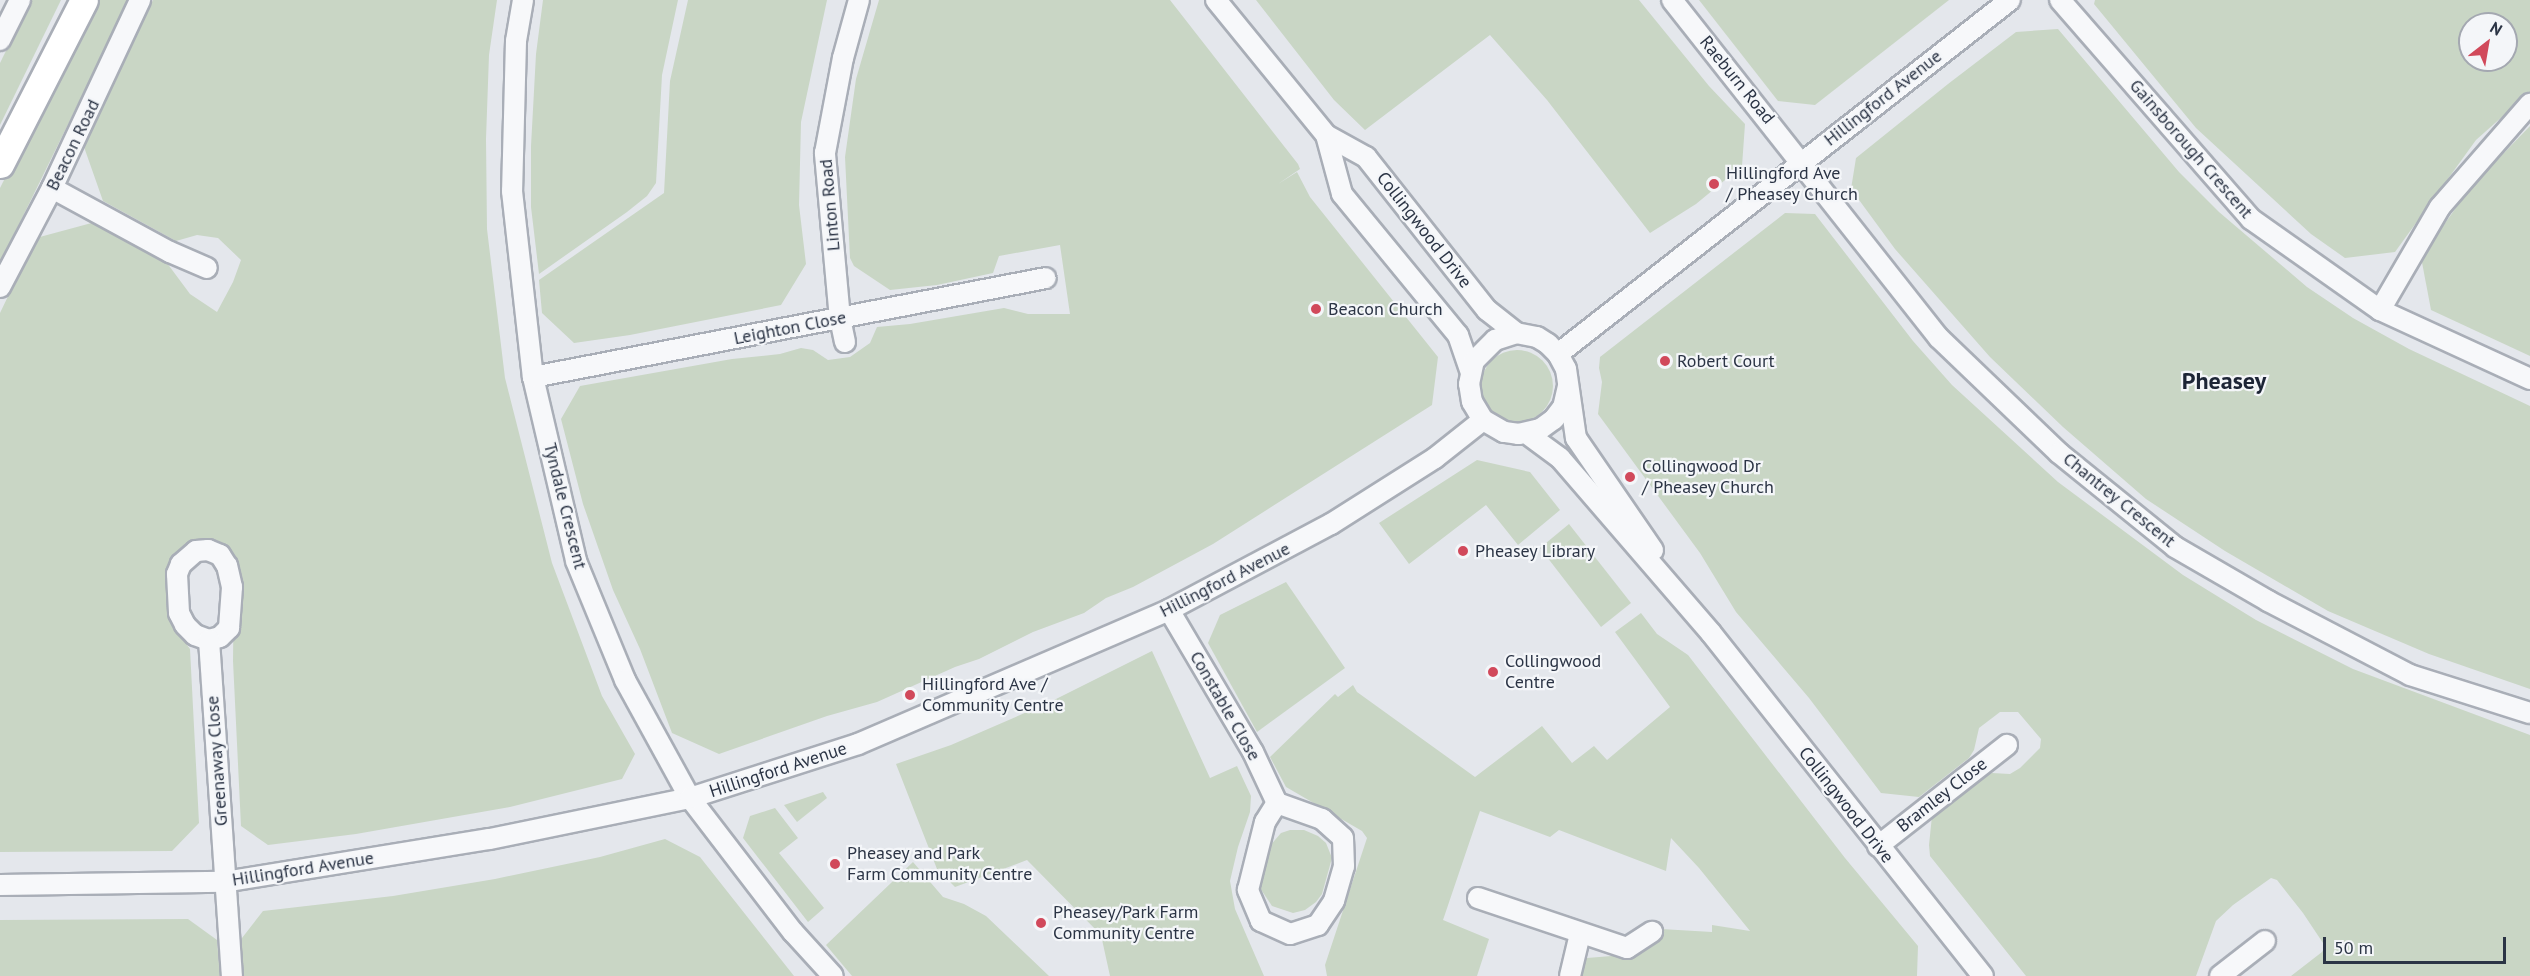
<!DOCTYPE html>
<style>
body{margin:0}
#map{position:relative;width:2530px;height:976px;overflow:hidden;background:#e4e7ec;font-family:"PT Sans",sans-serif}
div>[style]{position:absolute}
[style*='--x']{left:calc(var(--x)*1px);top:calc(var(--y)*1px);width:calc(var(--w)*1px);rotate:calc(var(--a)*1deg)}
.green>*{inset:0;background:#c9d6c5}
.round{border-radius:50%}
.roads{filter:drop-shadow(2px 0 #a9aeb7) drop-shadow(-2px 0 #a9aeb7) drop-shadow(0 2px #a9aeb7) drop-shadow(0 -2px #a9aeb7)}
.street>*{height:20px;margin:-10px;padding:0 10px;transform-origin:10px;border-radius:10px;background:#f7f8fa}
.secondary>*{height:27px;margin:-13.5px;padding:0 13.5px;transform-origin:13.5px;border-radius:13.5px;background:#fff}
.dots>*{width:16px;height:16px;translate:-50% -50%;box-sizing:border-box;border:3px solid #f4f6f9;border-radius:50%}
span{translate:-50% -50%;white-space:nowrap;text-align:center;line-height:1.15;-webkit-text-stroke:4.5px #f4f6f9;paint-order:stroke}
.street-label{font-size:18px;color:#2b3445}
.poi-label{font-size:18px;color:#2b3445}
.left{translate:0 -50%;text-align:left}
.district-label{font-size:24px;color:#1d2536;font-weight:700}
.north{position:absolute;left:2458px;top:12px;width:60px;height:60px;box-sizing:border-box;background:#f4f6f9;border:2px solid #a4a8b1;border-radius:50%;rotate:31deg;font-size:16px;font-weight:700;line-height:24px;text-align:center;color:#2b3445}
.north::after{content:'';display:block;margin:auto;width:21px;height:27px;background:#d1495b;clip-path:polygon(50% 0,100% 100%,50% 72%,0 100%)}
.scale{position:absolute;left:2323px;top:937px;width:183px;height:27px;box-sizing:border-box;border:3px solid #2b3445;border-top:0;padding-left:8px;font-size:18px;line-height:21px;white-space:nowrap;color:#2b3445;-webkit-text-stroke:4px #f4f6f9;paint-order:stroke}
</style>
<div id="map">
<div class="green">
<div style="clip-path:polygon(31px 0,61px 0,0 125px,0 63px)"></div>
<div style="clip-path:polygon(95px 0,129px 0,0 263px,0 188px)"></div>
<div style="clip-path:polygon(153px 0,497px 0,489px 55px,486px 139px,487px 229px,505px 378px,552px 563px,602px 696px,635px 754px,622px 779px,510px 807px,356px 834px,268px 845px,241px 826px,233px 661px,234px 569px,190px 545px,179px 551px,170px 566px,174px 626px,190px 649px,199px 823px,172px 851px,0 852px,0 313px,36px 238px,99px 221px,164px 259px,190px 294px,217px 312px,233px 282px,241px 260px,218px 238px,197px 235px,176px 241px,103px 201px,84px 147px)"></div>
<div style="clip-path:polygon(543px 0,678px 0,662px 75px,656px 183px,647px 196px,627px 212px,539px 274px,531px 207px,531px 146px,536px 54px)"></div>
<div style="clip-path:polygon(688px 0,827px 0,801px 122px,799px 205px,806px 264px,781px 305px,630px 335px,574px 343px,542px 313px,539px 280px,664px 193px,670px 81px)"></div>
<div style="clip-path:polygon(879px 0,1170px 0,1298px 164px,1300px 169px,1278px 184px,1297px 172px,1310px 197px,1438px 357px,1432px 405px,1213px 544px,1133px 587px,1106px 598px,1084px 613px,1033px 632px,979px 659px,955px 667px,877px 702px,827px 716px,719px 754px,672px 733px,640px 649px,613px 590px,583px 504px,561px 419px,580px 386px,732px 359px,780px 354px,801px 348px,813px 350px,828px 360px,850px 357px,870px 343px,877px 327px,910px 324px,1004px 308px,1028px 314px,1070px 314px,1060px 245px,999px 256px,993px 273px,937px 285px,890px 290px,854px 266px,850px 258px,845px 157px,856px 79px)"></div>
<div style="clip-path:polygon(1256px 0,1639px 0,1709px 86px,1745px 124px,1742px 166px,1696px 204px,1650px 233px,1547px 100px,1490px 35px,1365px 130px,1334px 100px)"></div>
<div style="clip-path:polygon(1699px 0,1949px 0,1815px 105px,1778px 101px)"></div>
<div style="clip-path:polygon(evenodd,2095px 0,2530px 0,2530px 92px,2476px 140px,2395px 252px,2345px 258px,2311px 234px,2196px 128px,2094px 4px,2095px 0,2470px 24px,2506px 24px,2506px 60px,2470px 60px,2470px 24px)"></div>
<div style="clip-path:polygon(2058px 29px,2179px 172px,2219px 212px,2307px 287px,2353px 318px,2409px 349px,2530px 406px,2530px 689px,2429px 654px,2328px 611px,2225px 551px,2146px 499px,2063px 427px,1990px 357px,1895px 249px,1851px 189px,1856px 158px,1948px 84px,2016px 32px)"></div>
<div style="clip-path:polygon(2530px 126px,2530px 356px,2431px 310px,2421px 257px,2470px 188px)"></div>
<div style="clip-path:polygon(1785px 213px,1815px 214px,1913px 341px,1952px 385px,2058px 482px,2183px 575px,2256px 620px,2353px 669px,2530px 735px,2530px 976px,2291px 976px,2322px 952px,2325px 946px,2303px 913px,2277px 880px,2271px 878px,2233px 905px,2216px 921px,2196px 976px,2026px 976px,1930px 856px,1929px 845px,1932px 816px,1982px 776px,1992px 773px,2010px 774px,2020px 768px,2040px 748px,2041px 739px,2018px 712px,2000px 712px,1979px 728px,1974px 750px,1969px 758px,1919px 797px,1881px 793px,1809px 698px,1736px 612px,1700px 553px,1598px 414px,1602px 382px,1599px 368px,1600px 357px)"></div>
<div class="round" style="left:1481px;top:350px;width:72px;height:72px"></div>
<div style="clip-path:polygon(1477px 460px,1530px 472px,1560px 510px,1518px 545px,1486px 505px,1409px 564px,1379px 523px)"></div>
<div style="clip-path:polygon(1569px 524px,1631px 603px,1601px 627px,1540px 548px)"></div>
<div style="clip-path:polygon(1286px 582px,1345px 668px,1257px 732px,1208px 643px,1220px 615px)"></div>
<div style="clip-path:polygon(1641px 613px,1657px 634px,1688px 655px,1845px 858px,1918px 946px,1917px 976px,1578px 976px,1581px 964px,1587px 958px,1636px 954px,1647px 948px,1661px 929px,1712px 932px,1712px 925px,1750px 931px,1699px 868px,1671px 838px,1666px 871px,1559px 830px,1550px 837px,1480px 811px,1443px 920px,1489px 939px,1477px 976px,1327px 976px,1325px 965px,1367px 838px,1362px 831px,1286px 787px,1270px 757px,1335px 694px,1338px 697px,1353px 685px,1357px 692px,1475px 777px,1542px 726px,1572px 763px,1594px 746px,1607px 760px,1670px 707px,1615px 632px)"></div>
<div style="clip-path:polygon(1152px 651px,1210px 778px,1237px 766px,1251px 796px,1250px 812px,1238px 847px,1230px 881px,1235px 909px,1264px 976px,1110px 976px,1101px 935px,1027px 860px,955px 887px,937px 869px,896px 764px,951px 745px,1050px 702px)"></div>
<div style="clip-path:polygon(823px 792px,827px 798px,797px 822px,784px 805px)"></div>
<div style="clip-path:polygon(775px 808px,798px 838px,779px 853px,824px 908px,808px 922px,743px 838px,750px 816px)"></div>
<div style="clip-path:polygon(1290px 830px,1304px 830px,1318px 836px,1326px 843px,1332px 858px,1322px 894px,1316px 902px,1305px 910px,1293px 913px,1272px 906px,1260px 888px,1260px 877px,1269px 847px,1281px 833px)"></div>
<div style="clip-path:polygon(665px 839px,700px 857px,794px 976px,241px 976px,242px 938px,263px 911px,393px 896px,495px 879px,600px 857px)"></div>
<div style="clip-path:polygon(913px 862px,943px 897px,964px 904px,986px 916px,1049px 976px,852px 976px,826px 945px)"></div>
<div style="clip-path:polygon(188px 919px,217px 940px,220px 976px,0 976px,0 920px)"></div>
</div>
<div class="roads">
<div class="street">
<div style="--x:523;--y:0;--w:42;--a:99.7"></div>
<div style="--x:516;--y:41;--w:150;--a:91.5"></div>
<div style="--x:512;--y:191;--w:187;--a:83.6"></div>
<div style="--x:533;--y:377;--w:189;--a:76.8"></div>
<div style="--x:576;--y:561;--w:129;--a:67.6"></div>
<div style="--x:625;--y:680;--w:135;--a:61.2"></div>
<div style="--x:690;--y:798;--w:169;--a:52.5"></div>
<div style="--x:793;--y:932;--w:59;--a:47.7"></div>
<div style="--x:1216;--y:0;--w:174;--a:50.8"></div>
<div style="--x:1326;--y:135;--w:46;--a:28.8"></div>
<div style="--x:1366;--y:157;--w:195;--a:51.7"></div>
<div style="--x:1487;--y:310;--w:37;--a:38"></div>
<div style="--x:1672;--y:0;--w:431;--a:51.7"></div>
<div style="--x:1939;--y:338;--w:166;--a:43.8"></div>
<div style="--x:2059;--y:453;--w:149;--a:39"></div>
<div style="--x:2175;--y:547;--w:108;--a:30.1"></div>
<div style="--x:2268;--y:601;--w:160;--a:27.5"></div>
<div style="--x:2410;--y:675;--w:126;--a:17.6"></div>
<div style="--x:2060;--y:0;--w:291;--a:48.9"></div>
<div style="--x:2251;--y:219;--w:158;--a:35.2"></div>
<div style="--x:2380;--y:310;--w:165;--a:24.7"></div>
<div style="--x:0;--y:40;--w:45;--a:-63.4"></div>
<div style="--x:1326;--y:135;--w:61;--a:74.8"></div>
<div style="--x:1342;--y:194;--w:183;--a:50.6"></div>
<div style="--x:1458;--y:335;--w:39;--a:71"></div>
<div style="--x:52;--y:188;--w:134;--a:28.5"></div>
<div style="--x:170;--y:252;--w:40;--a:23.4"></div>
<div style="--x:0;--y:287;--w:112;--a:-62.3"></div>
<div style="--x:52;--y:188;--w:208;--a:-64.9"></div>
<div style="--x:2380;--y:310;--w:119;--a:-59.8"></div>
<div style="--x:2440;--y:207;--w:137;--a:-48.9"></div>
<div style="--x:845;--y:342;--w:24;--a:-102"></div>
<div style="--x:840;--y:319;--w:167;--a:-95.2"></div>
<div style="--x:825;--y:153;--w:97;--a:-79.3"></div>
<div style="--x:843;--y:58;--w:60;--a:-74.6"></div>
<div style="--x:1558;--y:354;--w:574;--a:-38.07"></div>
<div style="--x:533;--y:377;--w:522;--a:-10.92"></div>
<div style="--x:1568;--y:386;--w:22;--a:103"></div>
<div style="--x:1563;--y:407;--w:15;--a:127"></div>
<div style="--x:1554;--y:419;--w:17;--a:144"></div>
<div style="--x:1540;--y:429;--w:22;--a:167"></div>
<div style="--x:1519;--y:434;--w:15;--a:-172"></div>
<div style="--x:1504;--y:432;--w:24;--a:-150"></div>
<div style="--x:1483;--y:420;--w:21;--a:-121"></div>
<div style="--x:1472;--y:402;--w:18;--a:-99"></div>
<div style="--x:1469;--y:384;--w:24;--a:-78"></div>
<div style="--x:1474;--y:361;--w:30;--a:-45"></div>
<div style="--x:1495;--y:340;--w:22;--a:-18"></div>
<div style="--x:1516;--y:333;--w:21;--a:11"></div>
<div style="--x:1537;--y:337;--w:13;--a:32"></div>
<div style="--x:1548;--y:344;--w:14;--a:45"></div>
<div style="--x:1558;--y:354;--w:17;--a:62"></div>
<div style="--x:1566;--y:369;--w:70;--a:81.8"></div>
<div style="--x:1576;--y:438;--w:136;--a:55.5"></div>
<div style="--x:1526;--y:433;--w:42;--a:36.3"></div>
<div style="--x:1560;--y:458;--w:231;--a:49.2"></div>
<div style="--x:1711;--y:633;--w:438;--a:51.6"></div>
<div style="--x:1169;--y:610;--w:165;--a:59.4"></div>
<div style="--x:1253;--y:752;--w:56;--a:64.8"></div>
<div style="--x:1277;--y:803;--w:48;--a:19.6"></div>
<div style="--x:1322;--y:819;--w:28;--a:42"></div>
<div style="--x:1343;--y:838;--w:28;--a:88"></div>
<div style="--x:1344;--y:866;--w:36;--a:106"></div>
<div style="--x:1334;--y:901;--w:29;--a:124"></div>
<div style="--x:1318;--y:925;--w:29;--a:162"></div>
<div style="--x:1290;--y:934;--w:32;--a:-156"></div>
<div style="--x:1261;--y:921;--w:34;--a:-113"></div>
<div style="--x:1248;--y:890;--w:70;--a:-76"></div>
<div style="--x:1265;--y:822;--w:22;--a:-58"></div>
<div style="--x:209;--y:640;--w:11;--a:-15"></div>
<div style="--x:220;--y:637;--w:13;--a:-45"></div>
<div style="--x:229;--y:628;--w:41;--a:-85.8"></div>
<div style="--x:232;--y:587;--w:22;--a:-103"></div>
<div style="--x:227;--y:566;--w:13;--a:-122"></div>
<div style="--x:220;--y:555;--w:13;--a:-157"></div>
<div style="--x:208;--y:550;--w:12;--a:175"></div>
<div style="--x:196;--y:551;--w:20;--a:139"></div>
<div style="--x:181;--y:564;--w:11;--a:112"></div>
<div style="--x:177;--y:574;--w:39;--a:87"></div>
<div style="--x:179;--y:613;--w:13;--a:63"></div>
<div style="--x:185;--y:625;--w:14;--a:45"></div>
<div style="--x:195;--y:635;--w:15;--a:20"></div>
<div style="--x:209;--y:640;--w:337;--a:86.1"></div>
<div style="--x:1878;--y:846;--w:164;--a:-38.1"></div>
<div style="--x:0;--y:885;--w:224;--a:-0.8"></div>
<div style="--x:224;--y:882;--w:269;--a:-9.2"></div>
<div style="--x:490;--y:839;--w:204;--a:-11.6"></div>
<div style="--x:690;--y:798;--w:176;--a:-17.8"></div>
<div style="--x:858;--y:744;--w:339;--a:-23.3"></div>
<div style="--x:1169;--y:610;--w:183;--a:-28"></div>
<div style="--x:1331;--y:524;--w:123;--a:-32.4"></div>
<div style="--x:1435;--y:458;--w:61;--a:-38.4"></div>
<div style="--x:1478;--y:898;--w:157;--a:18.6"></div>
<div style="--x:1627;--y:948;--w:30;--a:-33"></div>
<div style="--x:1570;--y:976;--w:43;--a:-76.6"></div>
<div style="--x:2220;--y:976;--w:57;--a:-37.9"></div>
</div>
<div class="secondary">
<div style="--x:0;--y:164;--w:184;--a:-62.9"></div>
</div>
</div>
<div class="dots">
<div style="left:1714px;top:184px;background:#d1495b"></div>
<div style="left:1316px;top:309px;background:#d1495b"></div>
<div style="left:1665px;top:361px;background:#d1495b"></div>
<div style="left:1630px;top:477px;background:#d1495b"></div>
<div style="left:1463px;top:551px;background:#d1495b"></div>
<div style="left:1493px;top:672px;background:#d1495b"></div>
<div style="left:910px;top:695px;background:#d1495b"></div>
<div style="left:835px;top:864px;background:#d1495b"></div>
<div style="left:1041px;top:923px;background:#d1495b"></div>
</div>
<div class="street-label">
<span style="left:1737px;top:80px;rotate:51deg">Raeburn Road</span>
<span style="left:1883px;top:98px;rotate:-38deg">Hillingford Avenue</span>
<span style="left:73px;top:145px;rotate:-64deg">Beacon Road</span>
<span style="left:2191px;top:149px;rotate:49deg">Gainsborough Crescent</span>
<span style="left:830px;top:205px;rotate:-95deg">Linton Road</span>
<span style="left:1424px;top:230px;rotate:52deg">Collingwood Drive</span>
<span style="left:790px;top:328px;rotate:-11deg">Leighton Close</span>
<span style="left:2119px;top:500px;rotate:39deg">Chantrey Crescent</span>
<span style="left:565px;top:506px;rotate:76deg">Tyndale Crescent</span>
<span style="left:1225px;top:580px;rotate:-27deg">Hillingford Avenue</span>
<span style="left:1225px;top:706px;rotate:60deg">Constable Close</span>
<span style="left:217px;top:761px;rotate:-94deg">Greenaway Close</span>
<span style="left:778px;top:770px;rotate:-18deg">Hillingford Avenue</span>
<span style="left:1942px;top:795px;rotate:-38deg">Bramley Close</span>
<span style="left:1846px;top:805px;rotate:52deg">Collingwood Drive</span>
<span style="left:303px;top:869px;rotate:-9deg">Hillingford Avenue</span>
</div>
<div class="poi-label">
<span class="left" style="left:1726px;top:184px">Hillingford Ave<br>/ Pheasey Church</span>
<span class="left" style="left:1328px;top:309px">Beacon Church</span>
<span class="left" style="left:1677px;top:361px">Robert Court</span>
<span class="left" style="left:1642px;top:477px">Collingwood Dr<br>/ Pheasey Church</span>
<span class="left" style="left:1475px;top:551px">Pheasey Library</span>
<span class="left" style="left:1505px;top:672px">Collingwood<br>Centre</span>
<span class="left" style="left:922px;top:695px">Hillingford Ave /<br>Community Centre</span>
<span class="left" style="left:847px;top:864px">Pheasey and Park<br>Farm Community Centre</span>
<span class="left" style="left:1053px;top:923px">Pheasey/Park Farm<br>Community Centre</span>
</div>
<div class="district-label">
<span style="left:2224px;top:381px">Pheasey</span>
</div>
<div class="north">N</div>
<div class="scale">50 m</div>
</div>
